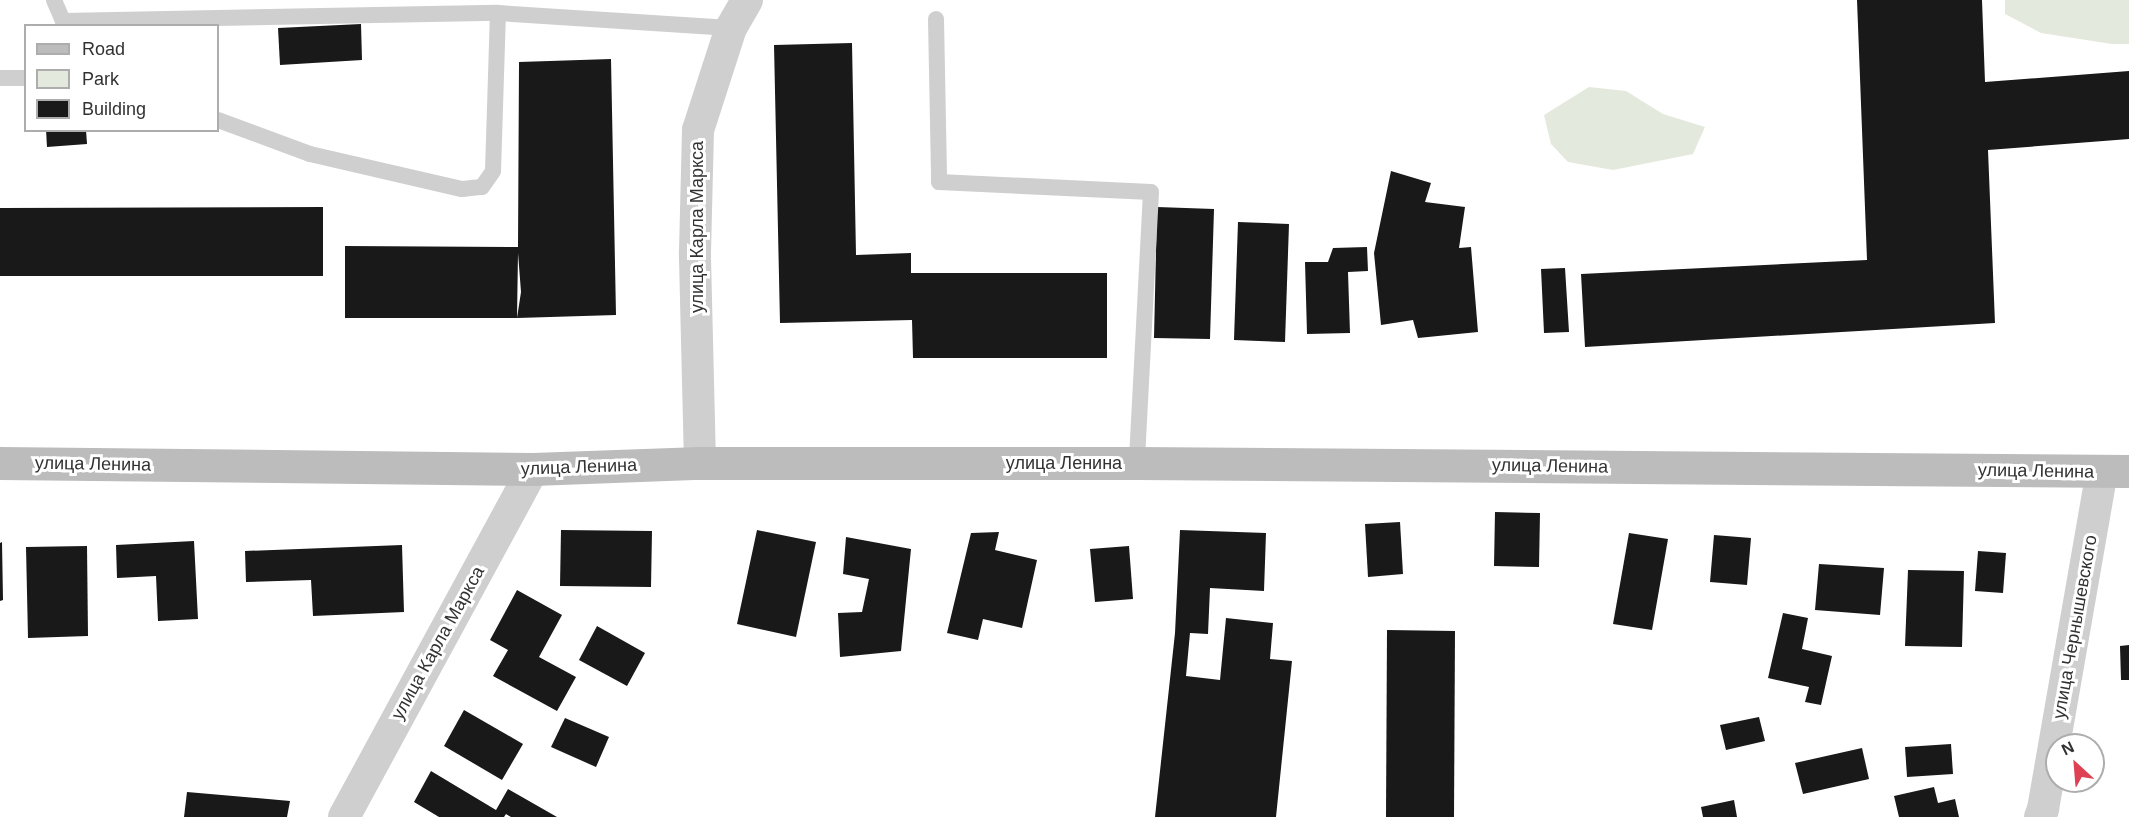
<!DOCTYPE html>
<meta charset="utf-8">
<style>
body{margin:0}
#map{position:relative;width:2129px;height:817px;overflow:hidden;background:#fff;font-family:Arial,sans-serif}
div>[style]{position:absolute}
[style*='--x']{left:calc(var(--x)*1px);top:calc(var(--y)*1px);width:calc(var(--w)*1px);rotate:calc(var(--a)*1deg)}
.green>*{inset:0;background:#e3e9dc}
.building>*{inset:0;background:#191919}
.lane>*{height:16px;margin:-8px;padding:0 8px;transform-origin:8px;border-radius:8px;background:#cfcfcf}
.street>*{height:32px;margin:-16px;padding:0 16px;transform-origin:16px;border-radius:16px;background:#cfcfcf}
.secondary>*{height:33px;margin:-16.5px;padding:0 16.5px;transform-origin:16.5px;border-radius:16.5px;background:#bcbcbc}
span{translate:-50% -50%;white-space:nowrap;text-align:center;line-height:1.15;-webkit-text-stroke:6px #fff;paint-order:stroke}
.street-label{font-size:18px;color:#323232}
.legend{position:absolute;left:24px;top:24px;width:195px;height:108px;box-sizing:border-box;background:#fff;border:2px solid #adadad;margin:0;padding:8px 10px;list-style:none;font-size:18px;color:#323232}
.legend li{display:flex;align-items:center;gap:12px;height:30px}
.legend b{width:30px;border:2px solid #adadad}
.north{position:absolute;left:2045px;top:733px;width:60px;height:60px;box-sizing:border-box;background:#fff;border:2px solid #adadad;border-radius:50%;rotate:334deg;font-size:16px;font-weight:700;line-height:24px;text-align:center;color:#323232}
.north::after{content:'';display:block;margin:auto;width:21px;height:27px;background:#dd4153;clip-path:polygon(50% 0,100% 100%,50% 72%,0 100%)}
</style>
<div id="map">
<div class="green">
<div style="clip-path:polygon(2005px 0,2129px 0,2129px 44px,2112px 44px,2041px 33px,2005px 14px)"></div>
<div style="clip-path:polygon(1589px 87px,1626px 91px,1663px 114px,1705px 127px,1693px 154px,1613px 170px,1568px 162px,1551px 144px,1544px 115px)"></div>
</div>
<div class="building">
<div style="clip-path:polygon(1857px 0,1982px 0,1985px 82px,2129px 71px,2129px 139px,1988px 150px,1995px 323px,1585px 347px,1581px 274px,1867px 260px)"></div>
<div style="clip-path:polygon(361px 24px,362px 60px,280px 65px,278px 28px)"></div>
<div style="clip-path:polygon(852px 43px,856px 255px,911px 253px,911px 273px,1107px 273px,1107px 358px,913px 358px,912px 320px,780px 323px,774px 45px)"></div>
<div style="clip-path:polygon(evenodd,611px 59px,616px 315px,517px 318px,345px 318px,345px 246px,518px 247px,519px 62px,611px 59px,518px 253px,521px 292px,517px 318px,518px 253px)"></div>
<div style="clip-path:polygon(46px 130px,86px 130px,87px 144px,47px 147px)"></div>
<div style="clip-path:polygon(1391px 171px,1431px 183px,1425px 202px,1465px 207px,1459px 248px,1471px 247px,1478px 332px,1418px 338px,1413px 320px,1381px 325px,1374px 253px)"></div>
<div style="clip-path:polygon(323px 207px,323px 276px,0 276px,0 208px)"></div>
<div style="clip-path:polygon(1157px 207px,1214px 209px,1210px 339px,1154px 338px)"></div>
<div style="clip-path:polygon(1238px 222px,1289px 224px,1285px 342px,1234px 340px)"></div>
<div style="clip-path:polygon(1367px 247px,1368px 271px,1348px 272px,1350px 333px,1307px 334px,1305px 262px,1328px 262px,1333px 248px)"></div>
<div style="clip-path:polygon(1565px 268px,1569px 332px,1544px 333px,1541px 269px)"></div>
<div style="clip-path:polygon(1495px 512px,1540px 513px,1539px 567px,1494px 566px)"></div>
<div style="clip-path:polygon(1400px 522px,1403px 574px,1368px 577px,1365px 524px)"></div>
<div style="clip-path:polygon(561px 530px,652px 531px,651px 587px,560px 586px)"></div>
<div style="clip-path:polygon(757px 530px,816px 542px,796px 637px,737px 624px)"></div>
<div style="clip-path:polygon(1180px 530px,1266px 533px,1264px 591px,1210px 588px,1208px 634px,1190px 633px,1186px 676px,1220px 680px,1226px 618px,1273px 623px,1270px 659px,1292px 661px,1276px 817px,1155px 817px,1175px 633px)"></div>
<div style="clip-path:polygon(999px 532px,995px 550px,1037px 560px,1022px 628px,983px 619px,978px 640px,947px 633px,971px 533px)"></div>
<div style="clip-path:polygon(1629px 533px,1668px 539px,1652px 630px,1613px 624px)"></div>
<div style="clip-path:polygon(1714px 535px,1751px 538px,1747px 585px,1710px 582px)"></div>
<div style="clip-path:polygon(846px 537px,911px 549px,901px 651px,840px 657px,838px 613px,862px 612px,869px 579px,843px 574px)"></div>
<div style="clip-path:polygon(194px 541px,198px 619px,158px 621px,156px 576px,117px 578px,116px 545px)"></div>
<div style="clip-path:polygon(2px 542px,3px 600px,0 601px,0 543px)"></div>
<div style="clip-path:polygon(402px 545px,404px 612px,313px 616px,311px 580px,246px 582px,245px 551px)"></div>
<div style="clip-path:polygon(87px 546px,88px 636px,28px 638px,26px 547px)"></div>
<div style="clip-path:polygon(1129px 546px,1133px 599px,1095px 602px,1090px 549px)"></div>
<div style="clip-path:polygon(1978px 551px,2006px 553px,2003px 593px,1975px 591px)"></div>
<div style="clip-path:polygon(1819px 564px,1884px 568px,1880px 615px,1815px 610px)"></div>
<div style="clip-path:polygon(1908px 570px,1964px 571px,1962px 647px,1905px 646px)"></div>
<div style="clip-path:polygon(517px 590px,562px 615px,539px 657px,576px 677px,557px 711px,493px 676px,508px 650px,490px 640px)"></div>
<div style="clip-path:polygon(1783px 613px,1808px 618px,1802px 649px,1832px 656px,1821px 705px,1805px 702px,1809px 687px,1768px 678px)"></div>
<div style="clip-path:polygon(597px 626px,645px 653px,627px 686px,579px 660px)"></div>
<div style="clip-path:polygon(1387px 630px,1455px 631px,1454px 817px,1386px 817px)"></div>
<div style="clip-path:polygon(2129px 645px,2129px 680px,2121px 680px,2120px 646px)"></div>
<div style="clip-path:polygon(464px 710px,523px 744px,502px 780px,444px 746px)"></div>
<div style="clip-path:polygon(1759px 717px,1765px 741px,1726px 750px,1720px 725px)"></div>
<div style="clip-path:polygon(565px 718px,609px 737px,596px 767px,551px 747px)"></div>
<div style="clip-path:polygon(1951px 744px,1953px 774px,1907px 777px,1905px 747px)"></div>
<div style="clip-path:polygon(1862px 748px,1869px 779px,1803px 794px,1795px 763px)"></div>
<div style="clip-path:polygon(431px 771px,496px 810px,508px 789px,557px 817px,511px 817px,506px 814px,504px 817px,439px 817px,414px 802px)"></div>
<div style="clip-path:polygon(1934px 787px,1938px 803px,1955px 799px,1959px 817px,1899px 817px,1894px 796px)"></div>
<div style="clip-path:polygon(187px 792px,290px 801px,287px 817px,184px 817px)"></div>
<div style="clip-path:polygon(1734px 800px,1737px 817px,1703px 817px,1701px 807px)"></div>
</div>
<div class="lane">
<div style="--x:54;--y:0;--w:23;--a:67"></div>
<div style="--x:63;--y:21;--w:435;--a:-1.1"></div>
<div style="--x:498;--y:13;--w:233;--a:3.7"></div>
<div style="--x:936;--y:19;--w:163;--a:88.9"></div>
<div style="--x:939;--y:182;--w:212;--a:2.7"></div>
<div style="--x:1151;--y:192;--w:271;--a:93"></div>
<div style="--x:0;--y:78;--w:26;--a:0"></div>
<div style="--x:218;--y:120;--w:98;--a:20.3"></div>
<div style="--x:310;--y:154;--w:156;--a:13"></div>
<div style="--x:462;--y:189;--w:20;--a:-6"></div>
<div style="--x:482;--y:187;--w:19;--a:-55"></div>
<div style="--x:493;--y:171;--w:158;--a:-88.2"></div>
</div>
<div class="street">
<div style="--x:700;--y:463;--w:211;--a:-91.4"></div>
<div style="--x:695;--y:252;--w:122;--a:-88.6"></div>
<div style="--x:698;--y:130;--w:107;--a:-72.1"></div>
<div style="--x:731;--y:28;--w:32;--a:-60"></div>
<div style="--x:344;--y:817;--w:396;--a:-61.5"></div>
<div style="--x:2040;--y:817;--w:9;--a:-69"></div>
<div style="--x:2043;--y:809;--w:343;--a:-80.1"></div>
</div>
<div class="secondary">
<div style="--x:0;--y:463;--w:533;--a:0.64"></div>
<div style="--x:533;--y:469;--w:167;--a:-2.1"></div>
<div style="--x:700;--y:463;--w:437;--a:0"></div>
<div style="--x:1137;--y:463;--w:992;--a:0.46"></div>
</div>
<div class="street-label">
<span style="left:697px;top:227px;rotate:-90deg">улица Карла Маркса</span>
<span style="left:1064px;top:463px">улица Ленина</span>
<span style="left:93px;top:464px;rotate:1deg">улица Ленина</span>
<span style="left:1550px;top:466px;rotate:1deg">улица Ленина</span>
<span style="left:579px;top:467px;rotate:-2deg">улица Ленина</span>
<span style="left:2036px;top:471px;rotate:1deg">улица Ленина</span>
<span style="left:2075px;top:627px;rotate:-80deg">улица Чернышевского</span>
<span style="left:438px;top:643px;rotate:-61deg">улица Карла Маркса</span>
</div>
<ul class="legend">
<li><b style="height:8px;background:#bcbcbc"></b>Road</li>
<li><b style="height:16px;background:#e3e9dc"></b>Park</li>
<li><b style="height:16px;background:#191919"></b>Building</li>
</ul>
<div class="north">N</div>
</div>
